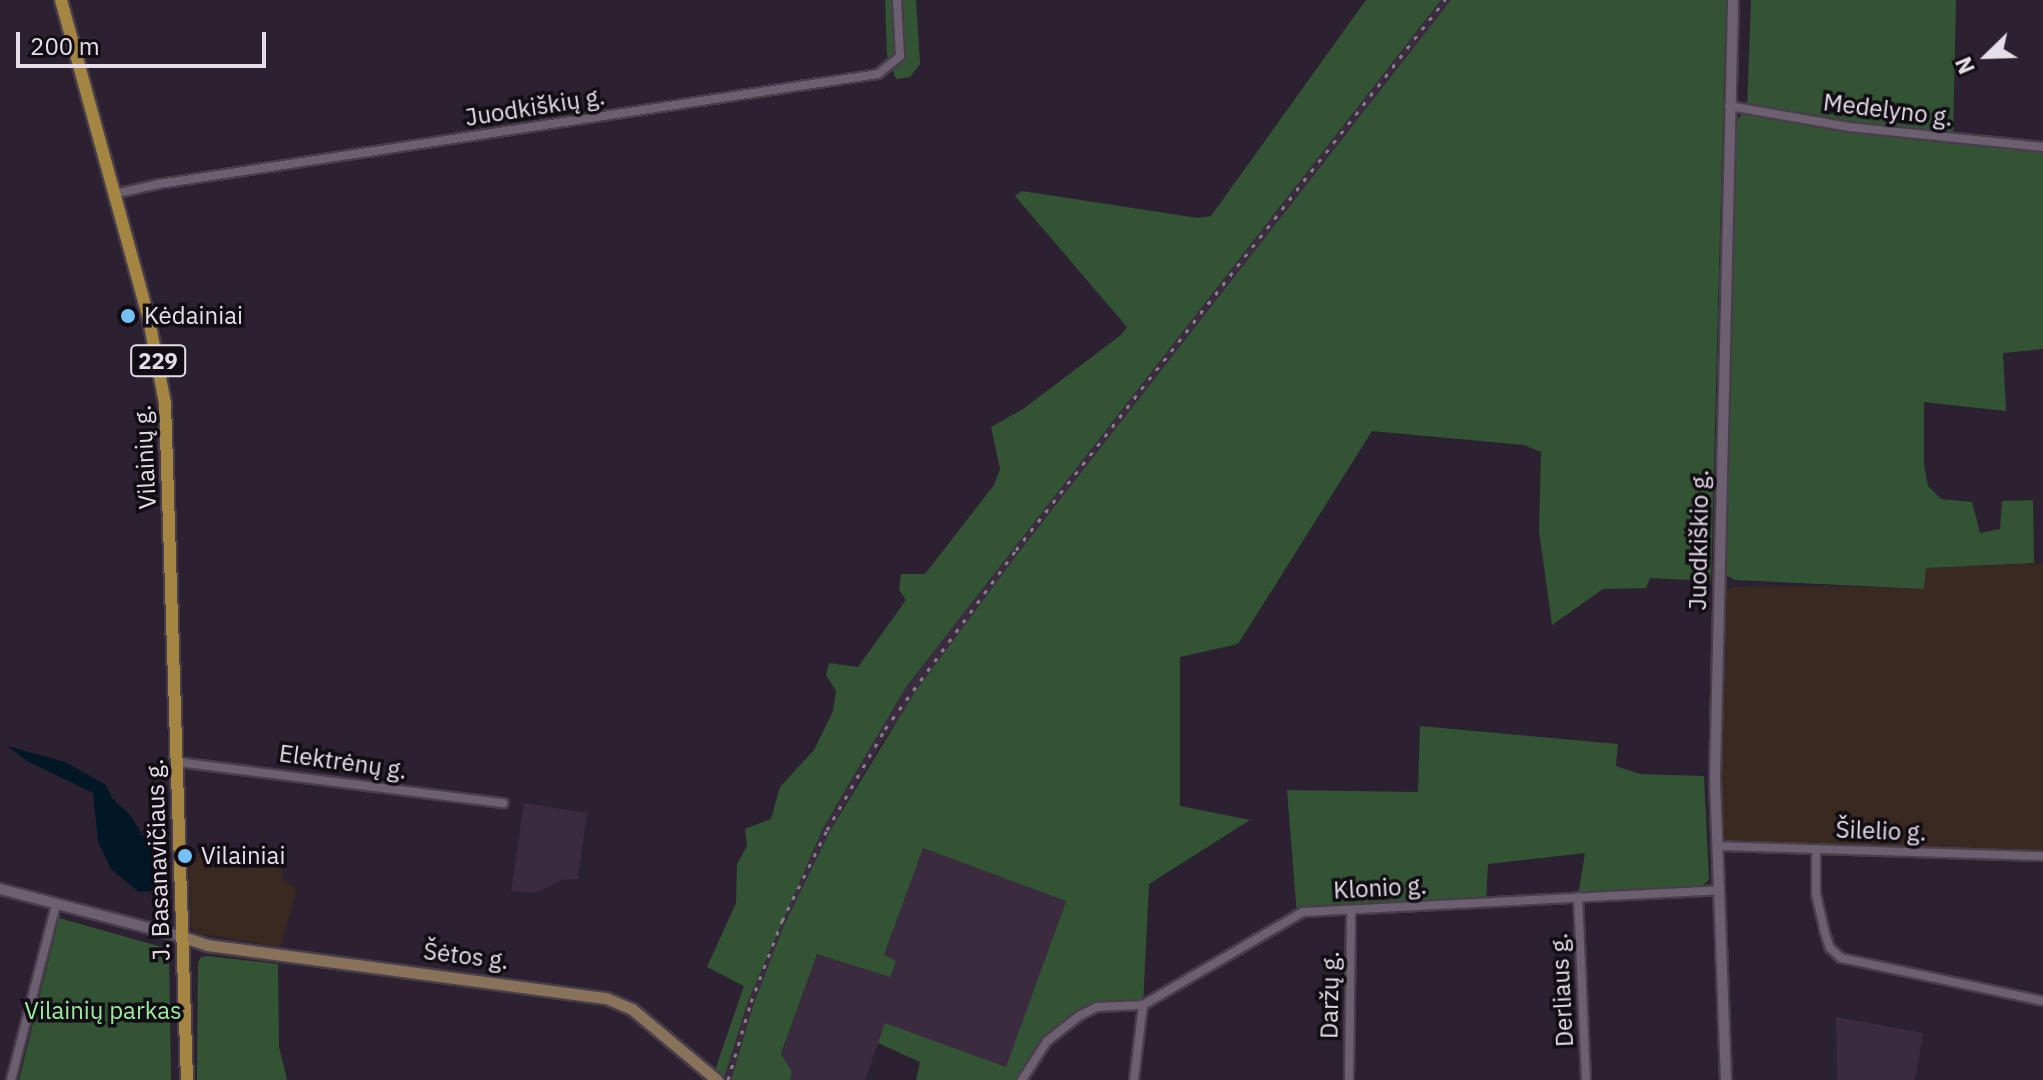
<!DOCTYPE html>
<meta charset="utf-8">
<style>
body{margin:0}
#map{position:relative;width:2043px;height:1080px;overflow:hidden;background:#2c2131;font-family:"IBM Plex Sans",sans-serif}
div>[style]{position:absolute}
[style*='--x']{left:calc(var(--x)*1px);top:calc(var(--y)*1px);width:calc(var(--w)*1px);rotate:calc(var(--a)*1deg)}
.commercial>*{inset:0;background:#3a2920}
.built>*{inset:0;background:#3a2b3e}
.green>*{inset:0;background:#335434}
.water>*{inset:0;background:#021726}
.roads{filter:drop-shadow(2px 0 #473e4a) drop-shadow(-2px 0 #473e4a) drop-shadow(0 2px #473e4a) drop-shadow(0 -2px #473e4a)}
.minor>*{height:8px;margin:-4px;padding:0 4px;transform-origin:4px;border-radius:4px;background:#6b5f70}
.tertiary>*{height:10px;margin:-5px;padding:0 5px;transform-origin:5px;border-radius:5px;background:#6b5f70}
.secondary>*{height:11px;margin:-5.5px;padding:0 5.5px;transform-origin:5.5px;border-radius:5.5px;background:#887259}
.primary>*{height:12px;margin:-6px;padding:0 6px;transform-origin:6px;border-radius:6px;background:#a58542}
.rail>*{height:3px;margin-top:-1.5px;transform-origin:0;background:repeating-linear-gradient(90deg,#877e8b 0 4px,transparent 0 12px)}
.dots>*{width:22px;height:22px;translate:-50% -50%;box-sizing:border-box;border:4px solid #120d14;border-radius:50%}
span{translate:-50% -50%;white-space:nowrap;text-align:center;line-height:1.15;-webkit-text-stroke:7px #120d14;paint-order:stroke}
.shield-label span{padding:2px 6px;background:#120d14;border:2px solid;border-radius:6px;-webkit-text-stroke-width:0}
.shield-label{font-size:22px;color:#e5dee8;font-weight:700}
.street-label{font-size:24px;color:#e5dee8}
.poi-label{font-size:24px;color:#e5dee8}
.left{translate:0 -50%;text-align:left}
.park-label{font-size:24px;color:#98eb9b}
.north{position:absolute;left:1947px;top:16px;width:80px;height:80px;-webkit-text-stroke:6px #120d14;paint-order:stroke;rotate:247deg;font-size:22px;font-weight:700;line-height:32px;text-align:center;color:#e5dee8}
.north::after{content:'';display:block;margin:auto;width:28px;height:36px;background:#e5dee8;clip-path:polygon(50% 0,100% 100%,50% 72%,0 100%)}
.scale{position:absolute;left:16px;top:32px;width:250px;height:36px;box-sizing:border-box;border:4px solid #e5dee8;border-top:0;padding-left:10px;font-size:24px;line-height:28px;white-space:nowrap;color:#e5dee8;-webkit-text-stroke:6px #120d14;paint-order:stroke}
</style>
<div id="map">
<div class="commercial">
<div style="clip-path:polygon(2043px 563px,2043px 853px,1732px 843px,1721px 837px,1722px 592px,1733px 587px,1826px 586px,1924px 589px,1926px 568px)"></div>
<div style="clip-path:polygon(188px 853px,281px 857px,282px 879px,297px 889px,280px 947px,195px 933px,191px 926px)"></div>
</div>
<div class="built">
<div style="clip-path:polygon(1441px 0,1451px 0,1019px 552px,882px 742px,830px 831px,784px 925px,754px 1003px,731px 1080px,727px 1080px,724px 1078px,748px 1001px,780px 920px,823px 828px,906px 687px)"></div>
<div style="clip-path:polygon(524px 803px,587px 813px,578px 879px,562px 880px,535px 893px,511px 891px)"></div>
<div style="clip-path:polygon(922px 848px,1066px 900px,1006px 1068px,885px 1024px,865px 1080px,790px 1080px,792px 1072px,781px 1055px,817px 954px,890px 977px,884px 956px)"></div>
<div style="clip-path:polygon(1836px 1017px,1923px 1033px,1915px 1080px,1837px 1080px)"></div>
</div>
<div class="green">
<div style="clip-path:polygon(885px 0,916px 0,920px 64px,910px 77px,896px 79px,887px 55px)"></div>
<div style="clip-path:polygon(1366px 0,1441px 0,906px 687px,823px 828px,748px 1001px,724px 1078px,715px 1070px,744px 986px,707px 967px,736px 903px,737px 864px,747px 846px,745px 829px,771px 819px,780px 787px,814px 750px,833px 711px,836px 691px,826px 675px,829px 663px,858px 667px,906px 600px,899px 590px,901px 574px,925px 574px,994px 485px,1000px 469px,991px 427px,1023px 409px,1121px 335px,1127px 327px,1015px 196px,1022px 191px,1198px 218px,1211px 216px)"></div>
<div style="clip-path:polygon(1451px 0,1726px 0,1711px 581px,1650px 578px,1646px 588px,1603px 589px,1552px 625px,1539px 531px,1541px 452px,1524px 445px,1372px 431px,1238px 644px,1180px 657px,1180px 806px,1250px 820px,1149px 884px,1143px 1005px,1097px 1007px,1033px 1059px,1022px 1080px,916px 1080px,920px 1062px,878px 1043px,885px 1023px,1006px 1067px,1066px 901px,923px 848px,884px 955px,896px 961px,890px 977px,817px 954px,781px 1054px,792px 1072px,790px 1080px,731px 1080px,754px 1003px,784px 925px,830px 831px,915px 692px,1019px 552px)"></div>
<div style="clip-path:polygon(1751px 0,1956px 0,1953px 137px,2043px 147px,2043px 349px,2003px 353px,2006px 411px,1924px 402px,1924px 465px,1928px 486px,1941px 499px,1972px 502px,1980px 533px,2000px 529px,2002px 501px,2033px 500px,2034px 563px,1926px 568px,1924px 589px,1736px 580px,1723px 574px,1736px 120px,1747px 110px)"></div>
<div style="clip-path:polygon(1420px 726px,1618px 744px,1616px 766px,1640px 774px,1704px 776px,1709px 880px,1701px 887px,1578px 897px,1585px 853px,1488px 864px,1486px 902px,1297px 916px,1287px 790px,1418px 792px)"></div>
<div style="clip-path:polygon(59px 918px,169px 949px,171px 1080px,19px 1080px)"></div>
<div style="clip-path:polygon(208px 956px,278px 964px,279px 1047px,287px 1080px,197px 1080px,198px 963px,201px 957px)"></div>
</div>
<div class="water">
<div style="clip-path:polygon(7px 746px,65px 762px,106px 785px,112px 798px,131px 816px,152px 851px,154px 873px,151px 891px,139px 892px,111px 869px,98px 842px,93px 793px,27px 761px)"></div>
</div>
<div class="roads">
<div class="minor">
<div style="--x:1729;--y:106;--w:122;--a:9.9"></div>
<div style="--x:1849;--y:127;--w:195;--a:5.9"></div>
<div style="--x:114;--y:194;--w:46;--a:-12.5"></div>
<div style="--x:159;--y:184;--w:727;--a:-8.7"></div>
<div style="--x:878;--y:74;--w:28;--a:-39"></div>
<div style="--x:900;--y:56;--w:56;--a:-93.1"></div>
<div style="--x:177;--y:762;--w:329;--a:7.2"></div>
<div style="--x:1718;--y:846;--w:325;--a:1.8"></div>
<div style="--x:1816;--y:849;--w:45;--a:90"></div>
<div style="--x:1816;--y:894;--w:37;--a:77"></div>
<div style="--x:1824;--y:930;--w:19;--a:72"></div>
<div style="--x:1830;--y:948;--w:15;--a:42"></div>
<div style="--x:1841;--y:958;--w:207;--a:12"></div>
<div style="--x:1578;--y:897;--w:183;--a:87.5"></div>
<div style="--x:11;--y:1080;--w:181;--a:-75.6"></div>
<div style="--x:1022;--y:1080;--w:46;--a:-57.3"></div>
<div style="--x:1047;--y:1041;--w:41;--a:-38"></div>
<div style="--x:1079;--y:1016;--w:20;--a:-27"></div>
<div style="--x:1097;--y:1007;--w:46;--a:-2.5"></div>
<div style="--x:1134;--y:1080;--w:76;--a:-83.2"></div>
<div style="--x:1143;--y:1005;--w:185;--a:-30.2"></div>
<div style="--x:1303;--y:912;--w:417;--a:-3"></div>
<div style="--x:1349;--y:1080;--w:170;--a:-89.3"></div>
</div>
<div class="tertiary">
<div style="--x:0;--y:889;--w:189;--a:14.7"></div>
<div style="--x:1726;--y:1080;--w:302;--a:-92.1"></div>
<div style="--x:1715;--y:778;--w:778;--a:-88.67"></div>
</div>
<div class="secondary">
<div style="--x:183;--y:937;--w:25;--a:18"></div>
<div style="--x:207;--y:945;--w:403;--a:7.6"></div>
<div style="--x:606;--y:998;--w:28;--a:23"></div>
<div style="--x:632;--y:1009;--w:111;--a:39.9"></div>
</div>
<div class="primary">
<div style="--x:61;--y:0;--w:332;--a:74.6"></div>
<div style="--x:149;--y:320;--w:85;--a:79.1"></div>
<div style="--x:165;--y:403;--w:677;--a:88.14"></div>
</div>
</div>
<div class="rail">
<div style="--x:728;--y:1080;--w:81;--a:-73.6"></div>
<div style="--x:751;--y:1002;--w:87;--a:-69.1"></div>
<div style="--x:782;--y:921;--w:102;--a:-63.7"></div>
<div style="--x:827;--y:830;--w:116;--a:-60.1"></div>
<div style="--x:885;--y:729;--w:222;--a:-53.8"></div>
<div style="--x:1016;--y:550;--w:698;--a:-52.05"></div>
</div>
<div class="dots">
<div style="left:128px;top:316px;background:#75c0f6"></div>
<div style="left:185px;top:856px;background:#75c0f6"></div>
</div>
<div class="shield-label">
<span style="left:158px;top:361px">229</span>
</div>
<div class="street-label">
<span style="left:535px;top:107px;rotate:-9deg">Juodkiškių g.</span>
<span style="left:1888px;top:110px;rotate:7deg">Medelyno g.</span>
<span style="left:145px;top:457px;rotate:-93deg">Vilainių g.</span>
<span style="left:1699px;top:540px;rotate:-89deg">Juodkiškio g.</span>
<span style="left:343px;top:762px;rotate:8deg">Elektrėnų g.</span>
<span style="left:1881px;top:831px;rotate:2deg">Šilelio g.</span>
<span style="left:158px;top:860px;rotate:-92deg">J. Basanavičiaus g.</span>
<span style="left:1380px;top:888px;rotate:-3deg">Klonio g.</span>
<span style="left:466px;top:956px;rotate:7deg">Šėtos g.</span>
<span style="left:1562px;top:990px;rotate:-93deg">Derliaus g.</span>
<span style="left:1330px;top:995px;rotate:-89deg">Daržų g.</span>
</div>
<div class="poi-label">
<span class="left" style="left:144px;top:316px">Kėdainiai</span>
<span class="left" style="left:201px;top:856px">Vilainiai</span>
</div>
<div class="park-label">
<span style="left:103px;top:1011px">Vilainių parkas</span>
</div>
<div class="north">N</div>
<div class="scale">200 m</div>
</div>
